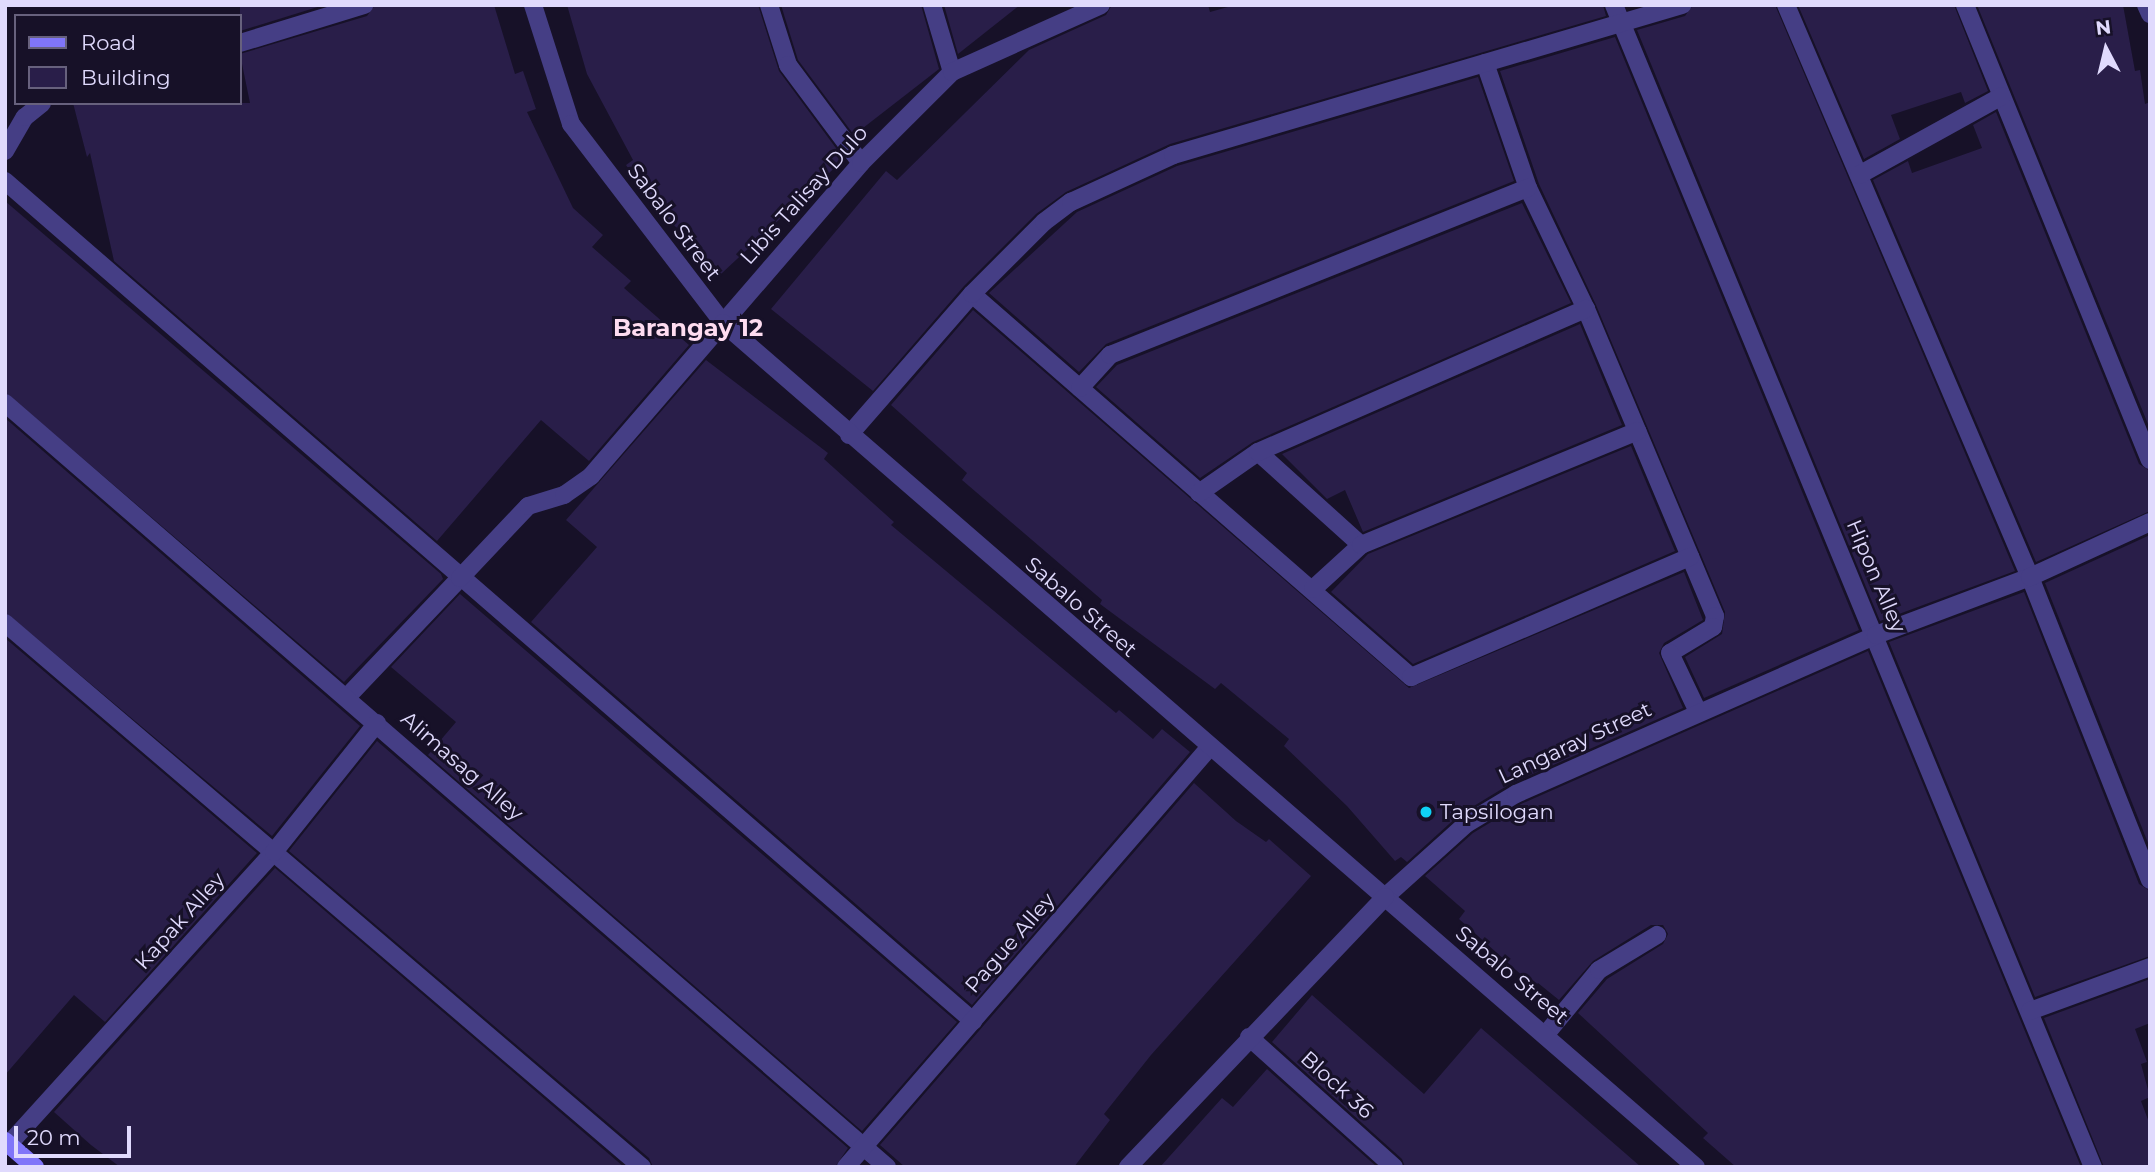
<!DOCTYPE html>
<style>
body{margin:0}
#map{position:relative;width:2155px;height:1172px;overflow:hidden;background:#171128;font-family:Montserrat,sans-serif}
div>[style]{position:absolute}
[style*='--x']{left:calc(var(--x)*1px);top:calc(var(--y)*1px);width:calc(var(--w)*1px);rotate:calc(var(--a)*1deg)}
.building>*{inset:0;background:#291e49}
.service>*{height:18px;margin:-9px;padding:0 9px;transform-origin:9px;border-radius:9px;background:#453e85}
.pedestrian>*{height:18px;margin:-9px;padding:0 9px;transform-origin:9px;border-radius:9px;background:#453e85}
.minor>*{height:18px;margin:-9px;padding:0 9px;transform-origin:9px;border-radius:9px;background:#453e85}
.tertiary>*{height:18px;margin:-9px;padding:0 9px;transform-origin:9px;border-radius:9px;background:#453e85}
.secondary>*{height:18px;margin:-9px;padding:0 9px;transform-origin:9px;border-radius:9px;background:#8075f9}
.dots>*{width:19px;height:19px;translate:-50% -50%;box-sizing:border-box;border:4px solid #171128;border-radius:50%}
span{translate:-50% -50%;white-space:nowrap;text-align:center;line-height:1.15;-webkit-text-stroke:6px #171128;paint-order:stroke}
.street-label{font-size:21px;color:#e0dafd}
.poi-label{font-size:21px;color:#e0dafd}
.left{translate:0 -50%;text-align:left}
.quarter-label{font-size:24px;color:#fedcf0;font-weight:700}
.frame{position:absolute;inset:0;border:7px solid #e0dafd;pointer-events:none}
.legend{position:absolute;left:14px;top:14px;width:228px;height:91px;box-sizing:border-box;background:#171128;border:2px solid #67617d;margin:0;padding:9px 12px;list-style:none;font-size:21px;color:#e0dafd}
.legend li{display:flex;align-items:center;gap:14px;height:35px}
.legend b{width:35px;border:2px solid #67617d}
.north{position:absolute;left:2071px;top:14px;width:70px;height:70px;-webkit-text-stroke:5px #171128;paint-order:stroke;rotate:353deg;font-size:19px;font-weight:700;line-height:28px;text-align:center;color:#e0dafd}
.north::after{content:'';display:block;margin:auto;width:24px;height:32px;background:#e0dafd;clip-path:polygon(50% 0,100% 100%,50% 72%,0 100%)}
.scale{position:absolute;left:14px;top:1126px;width:117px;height:32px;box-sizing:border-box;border:4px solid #e0dafd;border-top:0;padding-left:9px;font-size:21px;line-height:24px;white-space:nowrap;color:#e0dafd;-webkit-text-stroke:5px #171128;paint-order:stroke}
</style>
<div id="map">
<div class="building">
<div style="clip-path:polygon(240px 5px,324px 5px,240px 31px)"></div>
<div style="clip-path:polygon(375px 5px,494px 5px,515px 74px,523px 71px,536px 109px,527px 112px,573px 208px,603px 235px,592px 247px,631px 281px,624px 288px,689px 345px,589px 461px,541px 420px,437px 541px,114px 261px,90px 153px,87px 157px,73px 103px,250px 103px,240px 54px,367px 16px)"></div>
<div style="clip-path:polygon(567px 5px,758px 5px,779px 71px,844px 159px,721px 274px,647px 197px,626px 165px,633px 160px,587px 74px)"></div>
<div style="clip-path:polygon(781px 5px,921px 5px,939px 69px,854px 135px,798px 60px)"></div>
<div style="clip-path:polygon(944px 5px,1020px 5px,958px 54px)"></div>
<div style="clip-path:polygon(1112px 5px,1208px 5px,1210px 12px,1235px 5px,1603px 5px,1606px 16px,1170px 144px,1066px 192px,1036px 214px,964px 286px,873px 391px,771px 309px,886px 171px,897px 180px,1029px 50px,1106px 15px)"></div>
<div style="clip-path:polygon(1693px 5px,1775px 5px,2015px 571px,1880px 621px,1637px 30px,1685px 16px)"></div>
<div style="clip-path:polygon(1798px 5px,1954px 5px,1988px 91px,1965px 103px,1961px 92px,1891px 115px,1900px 139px,1864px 159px)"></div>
<div style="clip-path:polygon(1977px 5px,2123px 5px,2135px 71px,2140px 70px,2145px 104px,2150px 102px,2150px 429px)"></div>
<div style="clip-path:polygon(1615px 37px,1859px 630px,1704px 698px,1685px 657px,1722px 634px,1725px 612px,1596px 305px,1539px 184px,1500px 71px)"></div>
<div style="clip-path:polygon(1478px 77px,1514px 181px,1106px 344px,1079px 372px,989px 293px,1077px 212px,1177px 166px)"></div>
<div style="clip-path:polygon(1996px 112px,2139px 464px,2150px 471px,2150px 511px,2036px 562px,1873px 180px,1908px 161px,1912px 173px,1982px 148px,1973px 125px)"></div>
<div style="clip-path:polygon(5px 201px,441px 574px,443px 579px,344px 682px,5px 392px)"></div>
<div style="clip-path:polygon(1522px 203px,1571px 303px,1253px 442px,1200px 478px,1096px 387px,1117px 365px)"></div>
<div style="clip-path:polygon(973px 310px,1409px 688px,1684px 572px,1703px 620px,1664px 643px,1659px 653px,1683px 708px,1510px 784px,1459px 815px,1407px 862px,1401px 857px,1395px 861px,1347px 806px,1284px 746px,1289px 739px,1221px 683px,1215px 689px,1100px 604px,1102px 600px,962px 480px,967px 473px,891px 405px)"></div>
<div style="clip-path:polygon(1580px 324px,1622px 425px,1363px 532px,1345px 490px,1327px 499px,1282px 454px)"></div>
<div style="clip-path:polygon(706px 360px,828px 453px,824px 459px,894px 522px,891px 525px,1116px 713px,1119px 710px,1153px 739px,1162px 729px,1190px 752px,972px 1005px,531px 622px,597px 547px,566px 520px)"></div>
<div style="clip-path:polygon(5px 418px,360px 726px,272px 836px,5px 612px)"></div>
<div style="clip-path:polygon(1631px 446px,1675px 551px,1413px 664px,1331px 592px,1368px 554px)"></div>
<div style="clip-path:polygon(2150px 535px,2150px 848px,2045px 583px)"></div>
<div style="clip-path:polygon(2024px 592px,2139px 884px,2150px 891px,2150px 956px,2035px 997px,1889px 642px)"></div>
<div style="clip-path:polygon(460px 594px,957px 1022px,862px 1131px,428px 755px,456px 722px,391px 667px)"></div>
<div style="clip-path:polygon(5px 638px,257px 853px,105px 1022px,74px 995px,5px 1075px)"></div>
<div style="clip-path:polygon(1868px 651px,2081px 1167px,1736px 1167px,1703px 1138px,1708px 1133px,1578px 1013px,1607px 979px,1663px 944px,1668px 934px,1663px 925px,1651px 925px,1593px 961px,1559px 1000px,1538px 983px,1535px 987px,1459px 919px,1465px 911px,1425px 876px,1473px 833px,1521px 804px)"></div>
<div style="clip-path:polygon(377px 741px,848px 1148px,835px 1167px,653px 1167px,649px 1158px,289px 851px)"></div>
<div style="clip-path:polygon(1194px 783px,1236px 821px,1266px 842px,1269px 839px,1311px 876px,1151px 1055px,1104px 1114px,1110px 1120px,1074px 1167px,905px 1167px,880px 1145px)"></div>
<div style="clip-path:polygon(275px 868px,624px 1167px,120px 1167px,91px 1145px,54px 1112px)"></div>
<div style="clip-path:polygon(2150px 979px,2150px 1023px,2135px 1029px,2147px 1062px,2141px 1064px,2150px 1097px,2141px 1101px,2150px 1125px,2150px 1167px,2104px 1167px,2044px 1018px)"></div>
<div style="clip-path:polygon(1312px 995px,1424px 1094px,1481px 1028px,1641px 1167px,1405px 1167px,1402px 1159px,1272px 1042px)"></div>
<div style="clip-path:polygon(1267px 1069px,1377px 1167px,1160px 1167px,1222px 1098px,1233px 1107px)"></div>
</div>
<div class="service">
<div style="--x:5;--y:623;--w:838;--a:40.5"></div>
<div style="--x:348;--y:696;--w:163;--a:-46.5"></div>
</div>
<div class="pedestrian">
<div style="--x:1249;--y:1037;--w:195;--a:41.9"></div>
</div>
<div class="minor">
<div style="--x:769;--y:5;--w:63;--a:72.4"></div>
<div style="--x:788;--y:65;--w:122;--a:53.3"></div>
<div style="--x:932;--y:5;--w:70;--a:73.4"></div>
<div style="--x:1614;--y:5;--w:1257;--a:67.6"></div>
<div style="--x:1786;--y:5;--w:622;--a:66.9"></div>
<div style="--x:2030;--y:577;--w:326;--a:68.4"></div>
<div style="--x:1965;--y:5;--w:491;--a:67.9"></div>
<div style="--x:2146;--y:5;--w:10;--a:66"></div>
<div style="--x:240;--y:43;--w:130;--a:-17"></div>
<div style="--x:1485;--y:63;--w:132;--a:71"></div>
<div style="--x:1528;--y:188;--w:134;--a:64.4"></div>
<div style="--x:1586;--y:309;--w:333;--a:67.2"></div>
<div style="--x:1715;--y:616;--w:11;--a:100"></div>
<div style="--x:1713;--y:627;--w:50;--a:148.8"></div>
<div style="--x:1670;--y:653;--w:65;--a:64.6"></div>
<div style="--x:5;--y:151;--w:39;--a:-60"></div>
<div style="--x:25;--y:117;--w:22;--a:-39"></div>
<div style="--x:1859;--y:175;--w:163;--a:-28.9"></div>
<div style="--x:5;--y:181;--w:1282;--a:40.95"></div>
<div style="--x:972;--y:294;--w:583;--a:41.1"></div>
<div style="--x:1411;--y:677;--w:304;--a:-23.3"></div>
<div style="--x:1080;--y:388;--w:45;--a:-47.7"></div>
<div style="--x:1110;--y:355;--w:450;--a:-21.8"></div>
<div style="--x:5;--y:403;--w:1167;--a:40.9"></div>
<div style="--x:849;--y:435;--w:187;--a:-48.9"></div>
<div style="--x:972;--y:294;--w:102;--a:-45"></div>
<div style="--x:1044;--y:222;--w:34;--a:-37"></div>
<div style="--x:1071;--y:202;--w:112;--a:-24.7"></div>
<div style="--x:1173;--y:155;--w:531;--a:-16.42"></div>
<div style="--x:1258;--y:452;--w:139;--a:42.1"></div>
<div style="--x:1199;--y:493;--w:72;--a:-34.8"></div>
<div style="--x:1258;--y:452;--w:358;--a:-23.6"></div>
<div style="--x:460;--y:578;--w:99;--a:-46.6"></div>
<div style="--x:528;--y:506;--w:38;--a:-17"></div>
<div style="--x:564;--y:495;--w:33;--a:-35"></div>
<div style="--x:591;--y:476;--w:413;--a:-49.2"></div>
<div style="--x:861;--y:163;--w:129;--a:-45"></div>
<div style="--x:952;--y:72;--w:163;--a:-24.2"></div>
<div style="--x:1313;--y:589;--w:65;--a:-42.5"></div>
<div style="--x:1361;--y:545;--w:299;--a:-22.4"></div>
<div style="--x:1385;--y:897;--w:109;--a:-42"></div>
<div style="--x:1466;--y:824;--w:58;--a:-31"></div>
<div style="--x:1516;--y:794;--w:394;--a:-23.8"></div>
<div style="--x:1876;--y:635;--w:165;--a:-20.6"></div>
<div style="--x:2030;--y:577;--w:132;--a:-24.6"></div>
<div style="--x:2030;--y:1011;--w:128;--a:-20.1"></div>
<div style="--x:1546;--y:1034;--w:83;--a:-50.4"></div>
<div style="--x:1599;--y:970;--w:68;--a:-31.1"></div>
<div style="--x:9;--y:1144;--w:394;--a:-47.8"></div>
<div style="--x:274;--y:852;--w:165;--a:-51.4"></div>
<div style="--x:846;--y:1167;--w:554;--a:-49.1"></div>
</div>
<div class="tertiary">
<div style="--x:533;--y:5;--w:125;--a:72.3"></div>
<div style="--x:571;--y:124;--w:250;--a:52.6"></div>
<div style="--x:723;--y:323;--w:1288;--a:40.94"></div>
<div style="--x:1128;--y:1167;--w:373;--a:-46.4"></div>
</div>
<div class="secondary">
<div style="--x:5;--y:1141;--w:40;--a:41"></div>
</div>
<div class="dots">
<div style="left:1426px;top:812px;background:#0fd1f5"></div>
</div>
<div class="street-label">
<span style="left:804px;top:195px;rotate:-48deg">Libis Talisay Dulo</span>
<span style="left:674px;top:222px;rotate:53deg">Sabalo Street</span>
<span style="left:1876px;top:576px;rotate:67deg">Hipon Alley</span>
<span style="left:1081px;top:607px;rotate:41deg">Sabalo Street</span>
<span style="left:1575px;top:743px;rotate:-25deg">Langaray Street</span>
<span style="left:462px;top:766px;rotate:41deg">Alimasag Alley</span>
<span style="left:180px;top:921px;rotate:-48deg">Kapak Alley</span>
<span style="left:1010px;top:943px;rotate:-49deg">Pague Alley</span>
<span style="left:1512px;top:975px;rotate:40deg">Sabalo Street</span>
<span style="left:1337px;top:1085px;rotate:42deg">Block 36</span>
</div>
<div class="poi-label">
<span class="left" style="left:1440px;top:812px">Tapsilogan</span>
</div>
<div class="quarter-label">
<span style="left:688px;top:328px">Barangay 12</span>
</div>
<div class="frame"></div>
<ul class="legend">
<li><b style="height:9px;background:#8075f9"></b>Road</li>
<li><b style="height:19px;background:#291e49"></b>Building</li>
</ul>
<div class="north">N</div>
<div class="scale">20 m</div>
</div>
